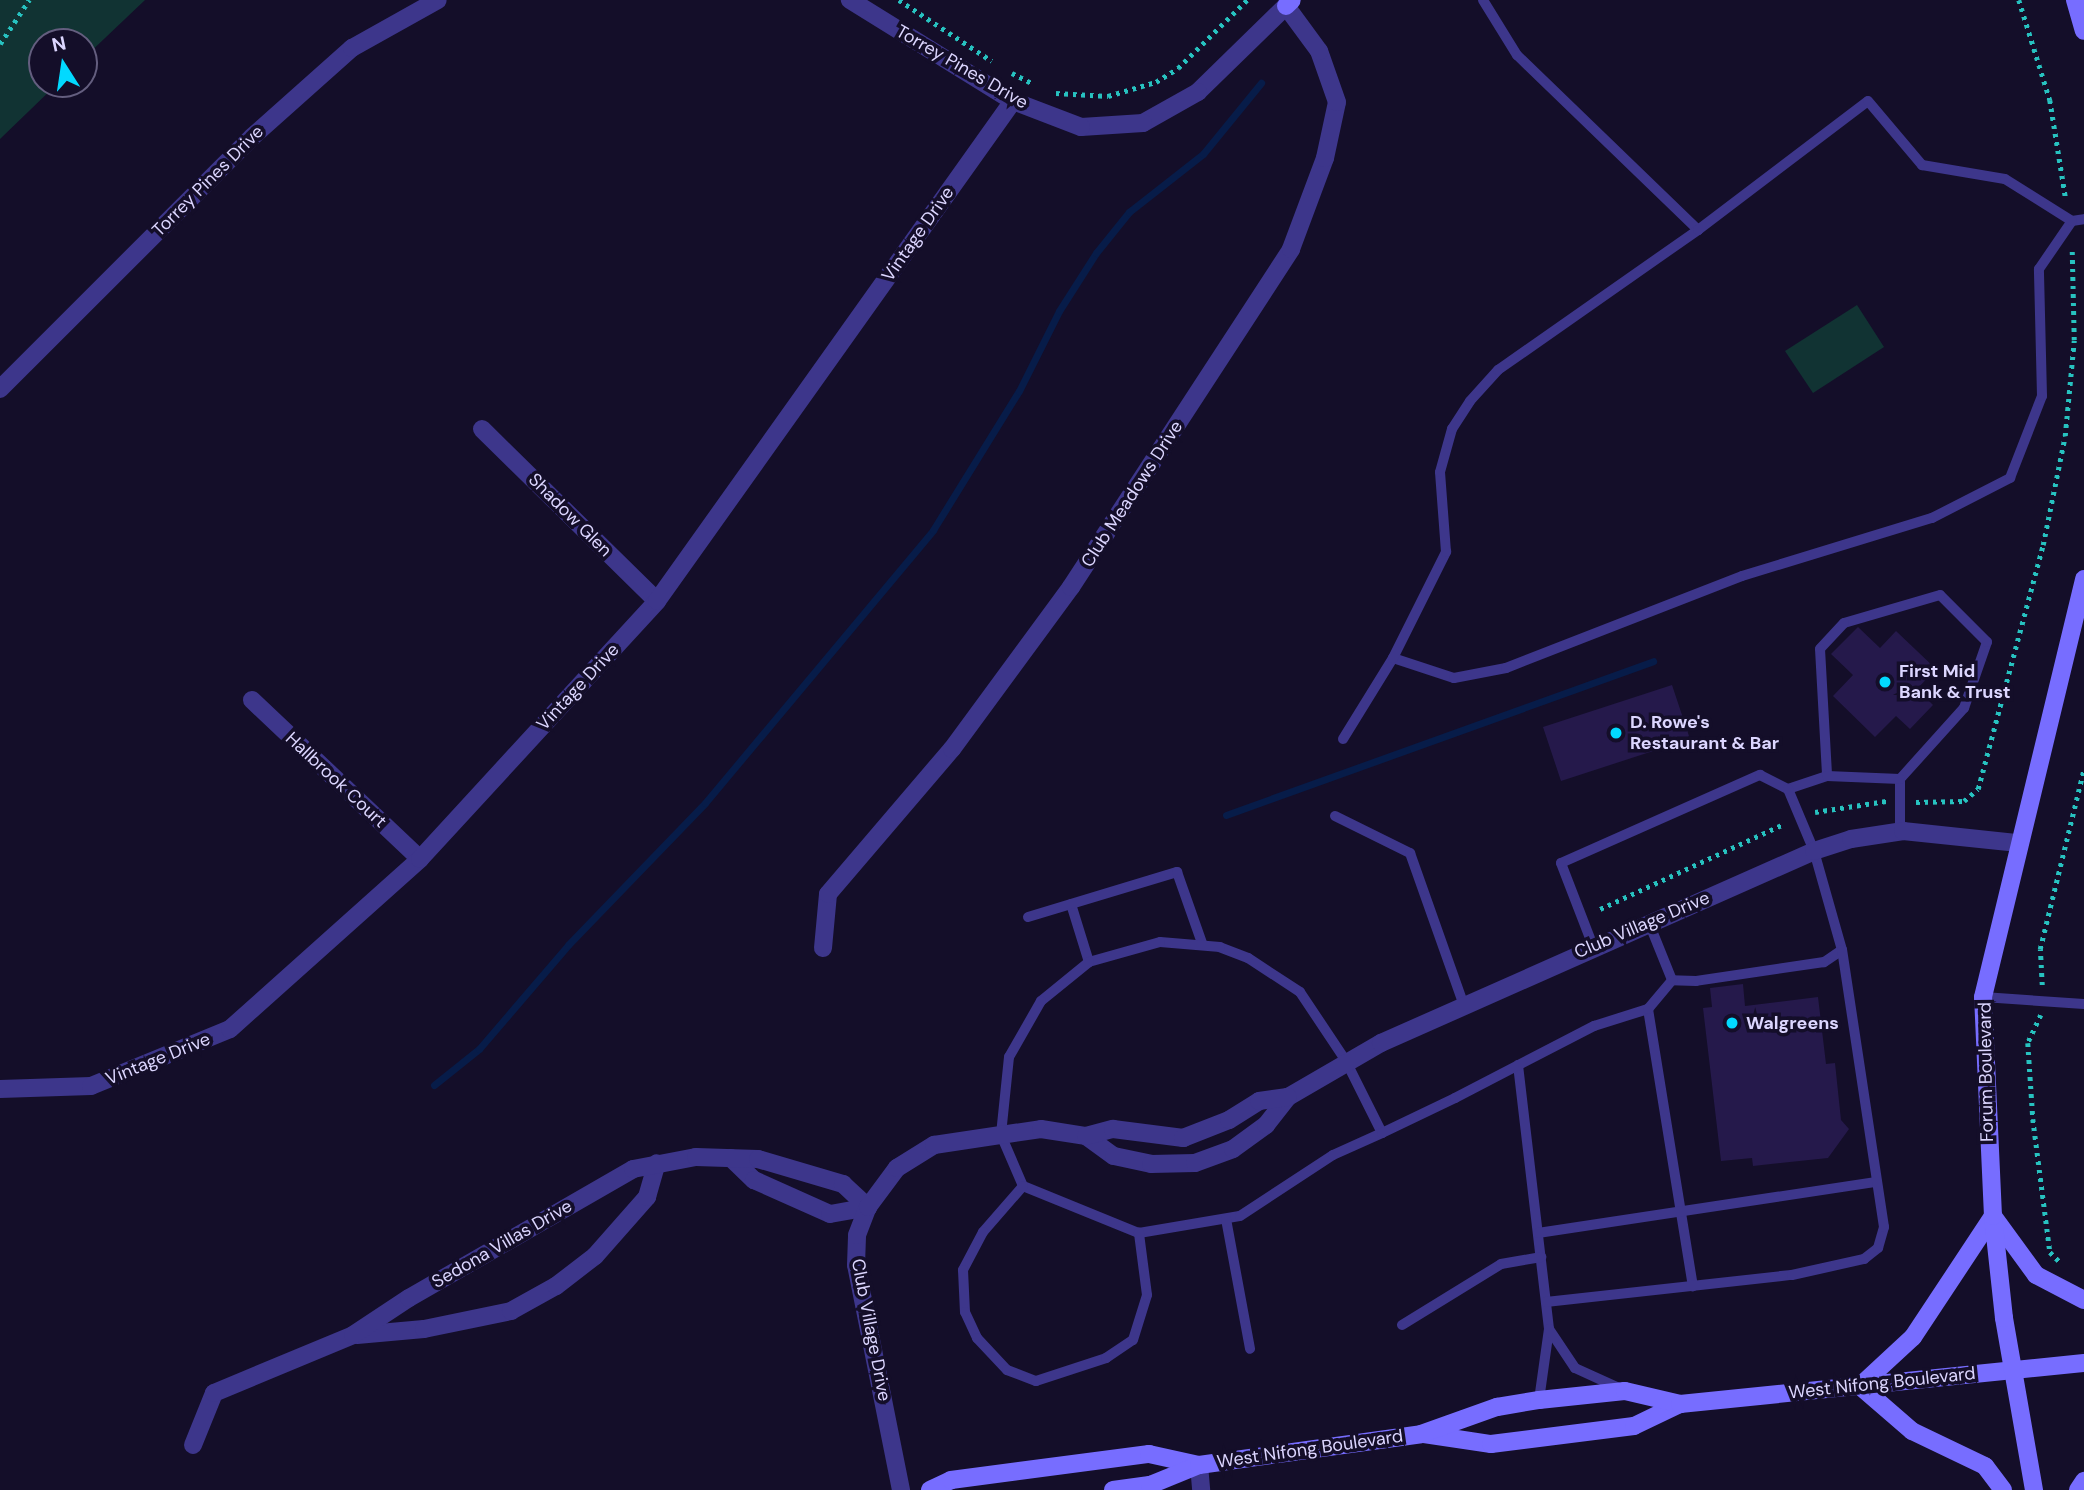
<!DOCTYPE html>
<style>
body{margin:0}
#map{position:relative;width:2084px;height:1490px;overflow:hidden;background:#140e29;font-family:"DM Sans",sans-serif}
div>[style]{position:absolute}
[style*='--x']{left:calc(var(--x)*1px);top:calc(var(--y)*1px);width:calc(var(--w)*1px);rotate:calc(var(--a)*1deg)}
.green>*{inset:0;background:#133}
.stream>*{height:7px;margin:-3.5px;padding:0 3.5px;transform-origin:3.5px;border-radius:3.5px;background:#071c49}
.building>*{inset:0;background:#25194b}
.path>*{height:4.5px;margin-top:-2.25px;transform-origin:0;background:repeating-linear-gradient(90deg,#27c2c0 0 3.5px,transparent 0 8.5px)}
.lane>*{height:10px;margin:-5px;padding:0 5px;transform-origin:5px;border-radius:5px;background:#3d368b}
.street>*{height:18px;margin:-9px;padding:0 9px;transform-origin:9px;border-radius:9px;background:#3d368b}
.secondary>*{height:18px;margin:-9px;padding:0 9px;transform-origin:9px;border-radius:9px;background:#776dff}
.dots>*{width:19px;height:19px;translate:-50% -50%;box-sizing:border-box;border:4px solid #140e29;border-radius:50%}
span{translate:-50% -50%;white-space:nowrap;text-align:center;line-height:1.15;-webkit-text-stroke:7px #140e29;paint-order:stroke}
.street-label{font-size:18px;color:#dcd6ff}
.poi-label{font-size:18px;color:#dcd6ff;font-weight:700}
.left{translate:0 -50%;text-align:left}
.north{position:absolute;left:28px;top:28px;width:70px;height:70px;box-sizing:border-box;background:#140e29;border:2px solid #645e7f;border-radius:50%;rotate:348deg;font-size:19px;font-weight:700;line-height:28px;text-align:center;color:#dcd6ff}
.north::after{content:'';display:block;margin:auto;width:24px;height:32px;background:#02d9ff;clip-path:polygon(50% 0,100% 100%,50% 72%,0 100%)}
</style>
<div id="map">
<div class="green">
<div style="clip-path:polygon(0 0,145px 0,84px 58px,84px 42px,42px 42px,42px 84px,57px 84px,0 139px)"></div>
<div style="clip-path:polygon(1857px 305px,1884px 347px,1813px 393px,1785px 351px)"></div>
</div>
<div class="stream">
<div style="--x:1226;--y:815;--w:454;--a:-19.8"></div>
<div style="--x:434;--y:1085;--w:58;--a:-38.7"></div>
<div style="--x:479;--y:1049;--w:137;--a:-49.4"></div>
<div style="--x:568;--y:945;--w:197;--a:-46"></div>
<div style="--x:705;--y:803;--w:356;--a:-50.1"></div>
<div style="--x:933;--y:530;--w:163;--a:-58.3"></div>
<div style="--x:1019;--y:391;--w:89;--a:-63.4"></div>
<div style="--x:1059;--y:311;--w:69;--a:-57.5"></div>
<div style="--x:1096;--y:253;--w:53;--a:-51.2"></div>
<div style="--x:1129;--y:212;--w:94;--a:-38.1"></div>
<div style="--x:1203;--y:154;--w:92;--a:-50.8"></div>
</div>
<div class="building">
<div style="clip-path:polygon(1858px 627px,1880px 648px,1896px 631px,1936px 669px,1917px 689px,1933px 705px,1910px 729px,1896px 716px,1875px 737px,1833px 696px,1853px 675px,1831px 654px)"></div>
<div style="clip-path:polygon(1672px 685px,1690px 739px,1561px 781px,1543px 727px)"></div>
<div style="clip-path:polygon(1743px 984px,1745px 1006px,1818px 997px,1826px 1064px,1835px 1063px,1841px 1120px,1849px 1129px,1828px 1158px,1753px 1166px,1752px 1158px,1721px 1161px,1703px 1008px,1712px 1007px,1710px 988px)"></div>
</div>
<div class="path">
<div style="--x:899;--y:0;--w:111;--a:33.3"></div>
<div style="--x:2019;--y:0;--w:105;--a:72.8"></div>
<div style="--x:2050;--y:100;--w:101;--a:80.9"></div>
<div style="--x:0;--y:44;--w:53;--a:-56.6"></div>
<div style="--x:1012;--y:73;--w:22;--a:27"></div>
<div style="--x:1056;--y:93;--w:52;--a:3.3"></div>
<div style="--x:1108;--y:96;--w:50;--a:-16.3"></div>
<div style="--x:1156;--y:82;--w:26;--a:-32"></div>
<div style="--x:1178;--y:68;--w:97;--a:-44.6"></div>
<div style="--x:1916;--y:802;--w:48;--a:-1.2"></div>
<div style="--x:1964;--y:801;--w:18;--a:-41"></div>
<div style="--x:1978;--y:789;--w:253;--a:-75.1"></div>
<div style="--x:2043;--y:545;--w:111;--a:-78.6"></div>
<div style="--x:2065;--y:436;--w:96;--a:-84.6"></div>
<div style="--x:2074;--y:340;--w:90;--a:-91.3"></div>
<div style="--x:1815;--y:812;--w:72;--a:-8.8"></div>
<div style="--x:1600;--y:909;--w:203;--a:-24.8"></div>
<div style="--x:2042;--y:985;--w:36;--a:-93"></div>
<div style="--x:2040;--y:949;--w:186;--a:-76.3"></div>
<div style="--x:2041;--y:1015;--w:31;--a:115"></div>
<div style="--x:2028;--y:1043;--w:76;--a:86.2"></div>
<div style="--x:2033;--y:1119;--w:134;--a:82.7"></div>
<div style="--x:2050;--y:1252;--w:16;--a:45"></div>
</div>
<div class="lane">
<div style="--x:1483;--y:0;--w:65;--a:58.3"></div>
<div style="--x:1517;--y:55;--w:252;--a:44"></div>
<div style="--x:1393;--y:658;--w:64;--a:18.2"></div>
<div style="--x:1454;--y:678;--w:53;--a:-10.9"></div>
<div style="--x:1506;--y:668;--w:253;--a:-21.3"></div>
<div style="--x:1742;--y:576;--w:199;--a:-17"></div>
<div style="--x:1932;--y:518;--w:88;--a:-27.1"></div>
<div style="--x:2010;--y:478;--w:88;--a:-68.7"></div>
<div style="--x:2042;--y:396;--w:127;--a:-91.4"></div>
<div style="--x:2039;--y:269;--w:58;--a:-55.5"></div>
<div style="--x:2072;--y:221;--w:12;--a:-9"></div>
<div style="--x:1343;--y:739;--w:95;--a:-58.3"></div>
<div style="--x:1393;--y:658;--w:119;--a:-63.4"></div>
<div style="--x:1446;--y:552;--w:80;--a:-94.3"></div>
<div style="--x:1440;--y:472;--w:45;--a:-74.4"></div>
<div style="--x:1452;--y:429;--w:33;--a:-57"></div>
<div style="--x:1470;--y:401;--w:42;--a:-47.9"></div>
<div style="--x:1498;--y:370;--w:244;--a:-35"></div>
<div style="--x:1698;--y:230;--w:213;--a:-37.2"></div>
<div style="--x:1868;--y:101;--w:84;--a:49.8"></div>
<div style="--x:1922;--y:165;--w:84;--a:9.6"></div>
<div style="--x:2005;--y:179;--w:79;--a:32.1"></div>
<div style="--x:1788;--y:789;--w:41;--a:-18.4"></div>
<div style="--x:1335;--y:816;--w:84;--a:26.3"></div>
<div style="--x:1410;--y:853;--w:164;--a:70.5"></div>
<div style="--x:1900;--y:831;--w:52;--a:-90"></div>
<div style="--x:1900;--y:779;--w:96;--a:-48"></div>
<div style="--x:1964;--y:708;--w:70;--a:-70.8"></div>
<div style="--x:1987;--y:642;--w:66;--a:-135"></div>
<div style="--x:1940;--y:595;--w:100;--a:163.7"></div>
<div style="--x:1844;--y:623;--w:35;--a:133"></div>
<div style="--x:1820;--y:649;--w:127;--a:86.8"></div>
<div style="--x:1827;--y:776;--w:73;--a:2.4"></div>
<div style="--x:1071;--y:904;--w:61;--a:72.8"></div>
<div style="--x:1028;--y:917;--w:156;--a:-16.8"></div>
<div style="--x:1177;--y:872;--w:75;--a:70.6"></div>
<div style="--x:1593;--y:946;--w:89;--a:-111.1"></div>
<div style="--x:1561;--y:863;--w:218;--a:-23.9"></div>
<div style="--x:1760;--y:775;--w:31;--a:27"></div>
<div style="--x:1788;--y:789;--w:67;--a:67.2"></div>
<div style="--x:1814;--y:851;--w:103;--a:74.2"></div>
<div style="--x:1842;--y:950;--w:22;--a:146"></div>
<div style="--x:1824;--y:962;--w:129;--a:171.6"></div>
<div style="--x:1696;--y:981;--w:24;--a:-178"></div>
<div style="--x:1672;--y:980;--w:61;--a:-112"></div>
<div style="--x:1983;--y:997;--w:101;--a:4"></div>
<div style="--x:1648;--y:1009;--w:281;--a:80.8"></div>
<div style="--x:1518;--y:1065;--w:266;--a:83.3"></div>
<div style="--x:1549;--y:1329;--w:72;--a:98"></div>
<div style="--x:1382;--y:1133;--w:80;--a:-116.6"></div>
<div style="--x:1346;--y:1061;--w:83;--a:-123.7"></div>
<div style="--x:1300;--y:992;--w:62;--a:-146.8"></div>
<div style="--x:1248;--y:958;--w:30;--a:-159"></div>
<div style="--x:1220;--y:947;--w:60;--a:-175.2"></div>
<div style="--x:1160;--y:942;--w:74;--a:164.3"></div>
<div style="--x:1089;--y:962;--w:62;--a:140.9"></div>
<div style="--x:1041;--y:1001;--w:64;--a:119.7"></div>
<div style="--x:1009;--y:1057;--w:78;--a:95.9"></div>
<div style="--x:1001;--y:1135;--w:56;--a:66.7"></div>
<div style="--x:1023;--y:1186;--w:125;--a:22.1"></div>
<div style="--x:1139;--y:1233;--w:102;--a:-9.6"></div>
<div style="--x:1240;--y:1216;--w:111;--a:-33.3"></div>
<div style="--x:1333;--y:1155;--w:54;--a:-24.2"></div>
<div style="--x:1382;--y:1133;--w:81;--a:-25.6"></div>
<div style="--x:1455;--y:1098;--w:157;--a:-27.4"></div>
<div style="--x:1594;--y:1026;--w:57;--a:-17.5"></div>
<div style="--x:1648;--y:1009;--w:38;--a:-50"></div>
<div style="--x:1023;--y:1186;--w:61;--a:131"></div>
<div style="--x:983;--y:1232;--w:43;--a:117.8"></div>
<div style="--x:963;--y:1270;--w:42;--a:87.3"></div>
<div style="--x:965;--y:1312;--w:29;--a:65"></div>
<div style="--x:977;--y:1338;--w:44;--a:46.8"></div>
<div style="--x:1007;--y:1370;--w:31;--a:21"></div>
<div style="--x:1036;--y:1381;--w:74;--a:-18.2"></div>
<div style="--x:1106;--y:1358;--w:32;--a:-34"></div>
<div style="--x:1133;--y:1340;--w:47;--a:-72.7"></div>
<div style="--x:1147;--y:1295;--w:63;--a:-97.4"></div>
<div style="--x:1226;--y:1219;--w:132;--a:79.5"></div>
<div style="--x:1538;--y:1233;--w:342;--a:-8.6"></div>
<div style="--x:1546;--y:1302;--w:247;--a:-6.3"></div>
<div style="--x:1792;--y:1275;--w:74;--a:-12.5"></div>
<div style="--x:1864;--y:1259;--w:18;--a:-38"></div>
<div style="--x:1878;--y:1248;--w:22;--a:-74"></div>
<div style="--x:1884;--y:1227;--w:280;--a:-98.6"></div>
<div style="--x:1402;--y:1325;--w:116;--a:-31.6"></div>
<div style="--x:1501;--y:1264;--w:41;--a:-9.9"></div>
<div style="--x:1549;--y:1329;--w:47;--a:56.3"></div>
<div style="--x:1575;--y:1368;--w:51;--a:24.5"></div>
</div>
<div class="street">
<div style="--x:0;--y:389;--w:356;--a:-45"></div>
<div style="--x:252;--y:137;--w:134;--a:-41.7"></div>
<div style="--x:352;--y:48;--w:98;--a:-29.2"></div>
<div style="--x:482;--y:429;--w:245;--a:44.5"></div>
<div style="--x:252;--y:700;--w:231;--a:43.4"></div>
<div style="--x:823;--y:948;--w:54;--a:-84.7"></div>
<div style="--x:828;--y:894;--w:191;--a:-49.5"></div>
<div style="--x:952;--y:749;--w:201;--a:-53.7"></div>
<div style="--x:1071;--y:587;--w:403;--a:-56.9"></div>
<div style="--x:1291;--y:249;--w:97;--a:-69.5"></div>
<div style="--x:1325;--y:158;--w:57;--a:-77.9"></div>
<div style="--x:1337;--y:102;--w:54;--a:-109.4"></div>
<div style="--x:1319;--y:51;--w:56;--a:-126.3"></div>
<div style="--x:1286;--y:6;--w:123;--a:135.7"></div>
<div style="--x:1198;--y:92;--w:63;--a:150.6"></div>
<div style="--x:1143;--y:123;--w:62;--a:176.3"></div>
<div style="--x:1081;--y:127;--w:73;--a:-159.1"></div>
<div style="--x:1013;--y:101;--w:192;--a:-148.2"></div>
<div style="--x:0;--y:1089;--w:91;--a:-1.9"></div>
<div style="--x:91;--y:1086;--w:150;--a:-22.3"></div>
<div style="--x:230;--y:1029;--w:255;--a:-41.8"></div>
<div style="--x:420;--y:859;--w:350;--a:-47.4"></div>
<div style="--x:657;--y:601;--w:614;--a:-54.55"></div>
<div style="--x:1086;--y:1136;--w:34;--a:36"></div>
<div style="--x:1114;--y:1156;--w:38;--a:12"></div>
<div style="--x:1151;--y:1164;--w:44;--a:-1.3"></div>
<div style="--x:1195;--y:1163;--w:40;--a:-20.2"></div>
<div style="--x:1233;--y:1149;--w:41;--a:-36"></div>
<div style="--x:1266;--y:1125;--w:36;--a:-52"></div>
<div style="--x:1288;--y:1097;--w:108;--a:-30.1"></div>
<div style="--x:1381;--y:1043;--w:474;--a:-23.9"></div>
<div style="--x:1814;--y:851;--w:39;--a:-18"></div>
<div style="--x:1851;--y:839;--w:53;--a:-8.7"></div>
<div style="--x:1903;--y:831;--w:116;--a:6"></div>
<div style="--x:731;--y:1158;--w:32;--a:44"></div>
<div style="--x:754;--y:1180;--w:83;--a:24.1"></div>
<div style="--x:830;--y:1214;--w:39;--a:-10"></div>
<div style="--x:357;--y:1335;--w:67;--a:-5.1"></div>
<div style="--x:424;--y:1329;--w:89;--a:-11.7"></div>
<div style="--x:511;--y:1311;--w:51;--a:-29.1"></div>
<div style="--x:556;--y:1286;--w:49;--a:-37.6"></div>
<div style="--x:595;--y:1256;--w:79;--a:-48.6"></div>
<div style="--x:647;--y:1197;--w:35;--a:-74"></div>
<div style="--x:193;--y:1445;--w:56;--a:-68"></div>
<div style="--x:214;--y:1393;--w:151;--a:-22.6"></div>
<div style="--x:353;--y:1335;--w:67;--a:-33.5"></div>
<div style="--x:409;--y:1298;--w:258;--a:-29.9"></div>
<div style="--x:633;--y:1169;--w:64;--a:-10.8"></div>
<div style="--x:696;--y:1157;--w:62;--a:1.8"></div>
<div style="--x:758;--y:1159;--w:89;--a:16.4"></div>
<div style="--x:843;--y:1184;--w:34;--a:43"></div>
<div style="--x:1199;--y:1465;--w:25;--a:85"></div>
<div style="--x:901;--y:1490;--w:229;--a:-101.3"></div>
<div style="--x:856;--y:1265;--w:30;--a:-88"></div>
<div style="--x:857;--y:1235;--w:30;--a:-69"></div>
<div style="--x:868;--y:1207;--w:49;--a:-53.4"></div>
<div style="--x:897;--y:1168;--w:44;--a:-31.9"></div>
<div style="--x:934;--y:1145;--w:108;--a:-8.5"></div>
<div style="--x:1041;--y:1129;--w:46;--a:8.8"></div>
<div style="--x:1086;--y:1136;--w:28;--a:-15"></div>
<div style="--x:1113;--y:1129;--w:71;--a:7.3"></div>
<div style="--x:1183;--y:1138;--w:49;--a:-21.4"></div>
<div style="--x:1229;--y:1120;--w:36;--a:-32"></div>
<div style="--x:1259;--y:1101;--w:29;--a:-8"></div>
</div>
<div class="secondary">
<div style="--x:2075;--y:0;--w:32;--a:74"></div>
<div style="--x:1286;--y:6;--w:8;--a:-45"></div>
<div style="--x:1424;--y:1434;--w:68;--a:8.5"></div>
<div style="--x:1491;--y:1444;--w:144;--a:-7.2"></div>
<div style="--x:1634;--y:1426;--w:51;--a:-25.6"></div>
<div style="--x:930;--y:1490;--w:23;--a:-25"></div>
<div style="--x:951;--y:1480;--w:200;--a:-7.5"></div>
<div style="--x:1149;--y:1454;--w:51;--a:12.4"></div>
<div style="--x:1113;--y:1490;--w:37;--a:-8"></div>
<div style="--x:1150;--y:1485;--w:53;--a:-22.2"></div>
<div style="--x:1199;--y:1465;--w:224;--a:-7.9"></div>
<div style="--x:1421;--y:1434;--w:81;--a:-19.6"></div>
<div style="--x:1497;--y:1407;--w:43;--a:-9.5"></div>
<div style="--x:1539;--y:1400;--w:86;--a:-6"></div>
<div style="--x:1625;--y:1391;--w:57;--a:13.3"></div>
<div style="--x:1680;--y:1404;--w:406;--a:-5.8"></div>
<div style="--x:2003;--y:1490;--w:30;--a:-127"></div>
<div style="--x:1985;--y:1466;--w:81;--a:-154.4"></div>
<div style="--x:1912;--y:1431;--w:69;--a:-139.1"></div>
<div style="--x:1860;--y:1386;--w:72;--a:-42.8"></div>
<div style="--x:1913;--y:1337;--w:145;--a:-56.5"></div>
<div style="--x:1993;--y:1216;--w:73;--a:53.9"></div>
<div style="--x:2036;--y:1275;--w:54;--a:27.5"></div>
<div style="--x:2034;--y:1490;--w:175;--a:-99.9"></div>
<div style="--x:2004;--y:1318;--w:103;--a:-96.2"></div>
<div style="--x:1993;--y:1216;--w:219;--a:-92.6"></div>
<div style="--x:1983;--y:997;--w:430;--a:-76.4"></div>
<div style="--x:2078;--y:1490;--w:11;--a:-56"></div>
</div>
<div class="dots">
<div style="left:1885px;top:682px;background:#02d9ff"></div>
<div style="left:1616px;top:733px;background:#02d9ff"></div>
<div style="left:1732px;top:1023px;background:#02d9ff"></div>
</div>
<div class="street-label">
<span style="left:962px;top:67px;rotate:30deg">Torrey Pines Drive</span>
<span style="left:208px;top:181px;rotate:-45deg">Torrey Pines Drive</span>
<span style="left:918px;top:234px;rotate:-55deg">Vintage Drive</span>
<span style="left:1132px;top:494px;rotate:-57deg">Club Meadows Drive</span>
<span style="left:570px;top:515px;rotate:45deg">Shadow Glen</span>
<span style="left:578px;top:687px;rotate:-47deg">Vintage Drive</span>
<span style="left:336px;top:780px;rotate:43deg">Hallbrook Court</span>
<span style="left:1642px;top:925px;rotate:-23deg">Club Village Drive</span>
<span style="left:158px;top:1059px;rotate:-22deg">Vintage Drive</span>
<span style="left:1986px;top:1072px;rotate:-91deg">Forum Boulevard</span>
<span style="left:502px;top:1244px;rotate:-30deg">Sedona Villas Drive</span>
<span style="left:871px;top:1330px;rotate:79deg">Club Village Drive</span>
<span style="left:1882px;top:1383px;rotate:-6deg">West Nifong Boulevard</span>
<span style="left:1310px;top:1449px;rotate:-8deg">West Nifong Boulevard</span>
</div>
<div class="poi-label">
<span class="left" style="left:1899px;top:682px">First Mid<br>Bank &amp; Trust</span>
<span class="left" style="left:1630px;top:733px">D. Rowe's<br>Restaurant &amp; Bar</span>
<span class="left" style="left:1746px;top:1023px">Walgreens</span>
</div>
<div class="north">N</div>
</div>
